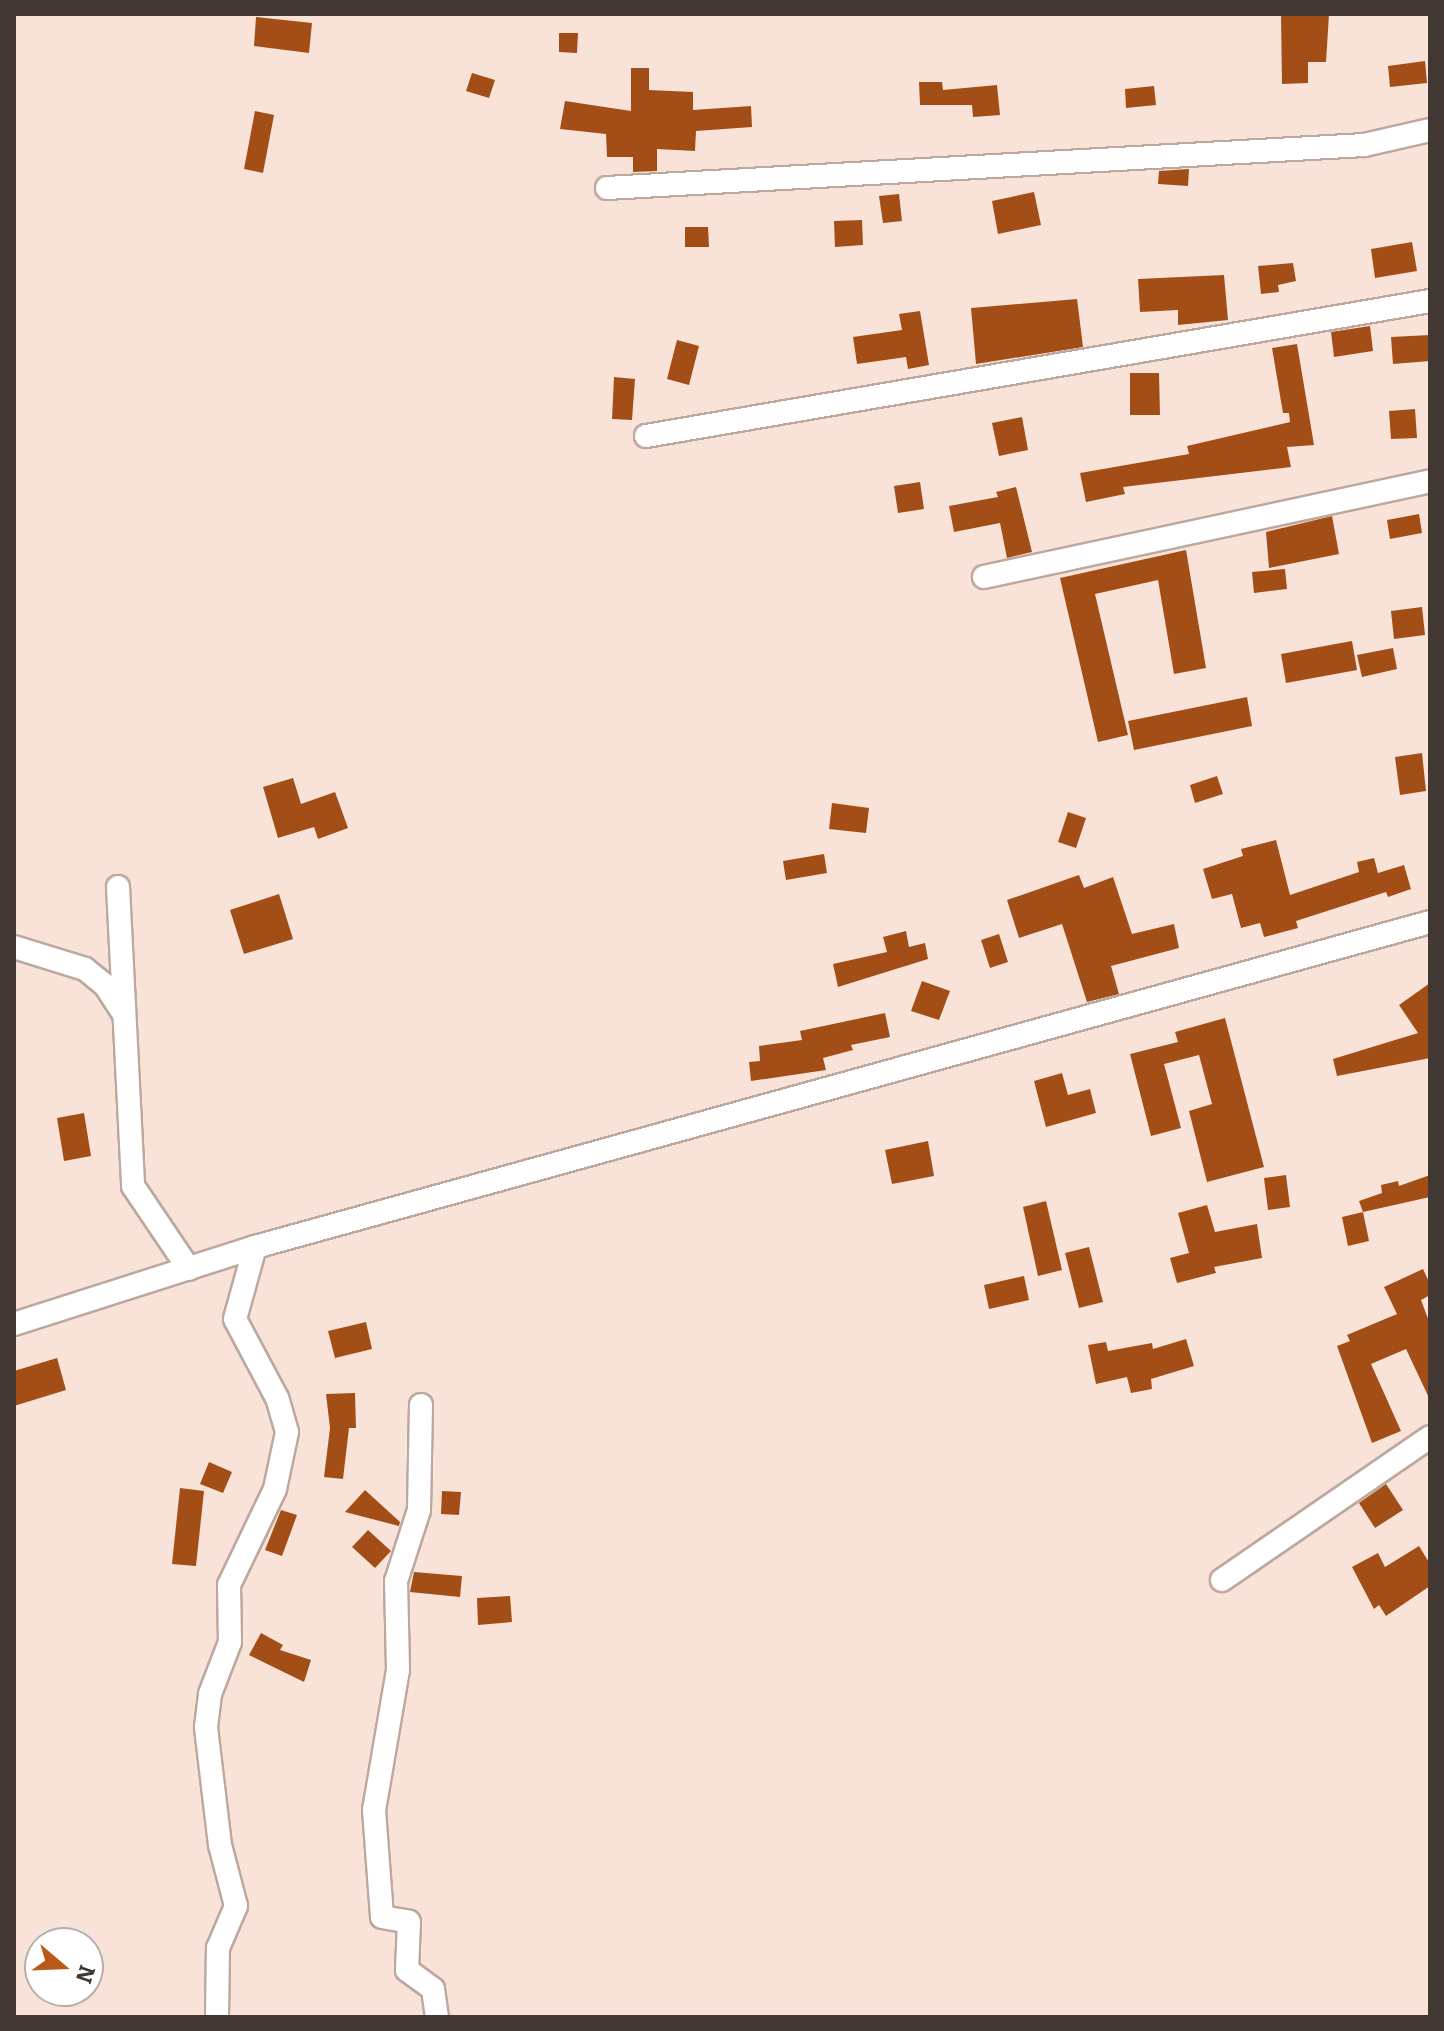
<!DOCTYPE html>
<style>
body{margin:0}
#map{position:relative;width:1444px;height:2031px;overflow:hidden;background:#f9e3d9;font-family:Bitter,serif}
div>[style]{position:absolute}
[style*='--x']{left:calc(var(--x)*1px);top:calc(var(--y)*1px);width:calc(var(--w)*1px);rotate:calc(var(--a)*1deg)}
.building>*{inset:0;background:#a34e17}
.roads{filter:drop-shadow(2px 0 #bca89e) drop-shadow(-2px 0 #bca89e) drop-shadow(0 2px #bca89e) drop-shadow(0 -2px #bca89e)}
.minor>*{height:22px;margin:-11px;padding:0 11px;transform-origin:11px;border-radius:11px;background:#fff}
span{translate:-50% -50%;white-space:nowrap;text-align:center;line-height:1.15;-webkit-text-stroke:8px #fff;paint-order:stroke}
.frame{position:absolute;inset:0;border:16px solid #413834;pointer-events:none}
.north{position:absolute;left:24px;top:1927px;width:80px;height:80px;box-sizing:border-box;background:#fff;border:2px solid #b3afae;border-radius:50%;rotate:109deg;font-size:22px;font-weight:700;line-height:32px;text-align:center;color:#413834}
.north::after{content:'';display:block;margin:auto;width:28px;height:36px;background:#bb5a18;clip-path:polygon(50% 0,100% 100%,50% 72%,0 100%)}
</style>
<div id="map">
<div class="building">
<div style="clip-path:polygon(1281px 14px,1329px 14px,1326px 62px,1308px 62px,1308px 83px,1282px 84px)"></div>
<div style="clip-path:polygon(256px 17px,312px 23px,309px 53px,254px 46px)"></div>
<div style="clip-path:polygon(559px 33px,578px 33px,577px 53px,559px 52px)"></div>
<div style="clip-path:polygon(1425px 61px,1427px 83px,1390px 87px,1388px 66px)"></div>
<div style="clip-path:polygon(631px 68px,649px 68px,649px 90px,693px 92px,693px 110px,751px 106px,752px 127px,696px 131px,695px 151px,657px 149px,657px 171px,633px 172px,633px 157px,607px 157px,606px 134px,560px 129px,565px 101px,631px 111px)"></div>
<div style="clip-path:polygon(472px 73px,495px 80px,489px 98px,466px 91px)"></div>
<div style="clip-path:polygon(919px 82px,942px 82px,943px 90px,997px 85px,1000px 115px,973px 117px,972px 105px,920px 105px)"></div>
<div style="clip-path:polygon(1154px 86px,1156px 105px,1126px 108px,1125px 89px)"></div>
<div style="clip-path:polygon(255px 111px,274px 115px,263px 173px,244px 169px)"></div>
<div style="clip-path:polygon(1189px 169px,1188px 186px,1158px 184px,1159px 171px)"></div>
<div style="clip-path:polygon(1034px 192px,1041px 225px,998px 234px,992px 201px)"></div>
<div style="clip-path:polygon(899px 194px,902px 221px,883px 223px,879px 196px)"></div>
<div style="clip-path:polygon(862px 220px,863px 245px,835px 247px,834px 221px)"></div>
<div style="clip-path:polygon(685px 227px,708px 227px,709px 247px,685px 247px)"></div>
<div style="clip-path:polygon(1412px 242px,1417px 271px,1375px 278px,1371px 249px)"></div>
<div style="clip-path:polygon(1293px 263px,1296px 281px,1278px 285px,1279px 292px,1261px 294px,1258px 266px)"></div>
<div style="clip-path:polygon(1224px 275px,1228px 320px,1178px 325px,1178px 310px,1140px 312px,1138px 279px)"></div>
<div style="clip-path:polygon(1077px 299px,1083px 347px,976px 364px,971px 308px)"></div>
<div style="clip-path:polygon(920px 311px,929px 365px,908px 369px,906px 357px,857px 364px,853px 337px,902px 330px,899px 314px)"></div>
<div style="clip-path:polygon(1370px 326px,1373px 351px,1334px 357px,1331px 332px)"></div>
<div style="clip-path:polygon(1430px 335px,1430px 361px,1393px 364px,1391px 337px)"></div>
<div style="clip-path:polygon(677px 340px,699px 346px,689px 385px,667px 379px)"></div>
<div style="clip-path:polygon(1297px 344px,1314px 445px,1287px 447px,1291px 467px,1123px 487px,1125px 494px,1086px 502px,1080px 473px,1189px 454px,1187px 446px,1290px 422px,1289px 413px,1283px 413px,1272px 348px)"></div>
<div style="clip-path:polygon(1130px 373px,1159px 373px,1160px 415px,1130px 415px)"></div>
<div style="clip-path:polygon(614px 377px,635px 379px,632px 420px,612px 419px)"></div>
<div style="clip-path:polygon(1415px 409px,1417px 438px,1391px 439px,1389px 411px)"></div>
<div style="clip-path:polygon(1022px 417px,1028px 450px,999px 456px,992px 423px)"></div>
<div style="clip-path:polygon(920px 482px,924px 509px,898px 513px,894px 486px)"></div>
<div style="clip-path:polygon(1016px 487px,1032px 552px,1007px 558px,1000px 523px,954px 532px,949px 506px,998px 497px,996px 492px)"></div>
<div style="clip-path:polygon(1419px 514px,1422px 533px,1390px 539px,1387px 520px)"></div>
<div style="clip-path:polygon(1332px 516px,1339px 554px,1269px 568px,1266px 532px)"></div>
<div style="clip-path:polygon(1186px 550px,1206px 668px,1174px 674px,1158px 580px,1095px 594px,1128px 735px,1098px 742px,1060px 578px)"></div>
<div style="clip-path:polygon(1285px 569px,1287px 589px,1254px 593px,1252px 572px)"></div>
<div style="clip-path:polygon(1422px 607px,1425px 635px,1394px 639px,1391px 611px)"></div>
<div style="clip-path:polygon(1352px 641px,1357px 670px,1286px 683px,1281px 654px)"></div>
<div style="clip-path:polygon(1393px 648px,1397px 669px,1362px 677px,1357px 655px)"></div>
<div style="clip-path:polygon(1247px 697px,1252px 726px,1134px 750px,1128px 721px)"></div>
<div style="clip-path:polygon(1422px 753px,1426px 791px,1400px 795px,1395px 757px)"></div>
<div style="clip-path:polygon(1217px 776px,1223px 794px,1195px 803px,1190px 785px)"></div>
<div style="clip-path:polygon(293px 778px,301px 804px,335px 792px,348px 828px,318px 839px,314px 827px,278px 838px,263px 787px)"></div>
<div style="clip-path:polygon(832px 803px,869px 808px,866px 833px,829px 829px)"></div>
<div style="clip-path:polygon(1068px 812px,1086px 818px,1076px 848px,1058px 842px)"></div>
<div style="clip-path:polygon(1276px 840px,1290px 895px,1359px 872px,1357px 862px,1374px 858px,1378px 873px,1404px 865px,1411px 889px,1388px 897px,1386px 892px,1296px 921px,1298px 928px,1264px 937px,1260px 923px,1241px 928px,1232px 894px,1212px 899px,1203px 869px,1243px 856px,1241px 849px)"></div>
<div style="clip-path:polygon(824px 854px,827px 873px,786px 880px,783px 861px)"></div>
<div style="clip-path:polygon(1079px 875px,1084px 888px,1113px 877px,1132px 934px,1174px 924px,1179px 948px,1111px 966px,1119px 994px,1087px 1002px,1062px 924px,1019px 938px,1007px 900px)"></div>
<div style="clip-path:polygon(279px 894px,293px 939px,244px 954px,230px 910px)"></div>
<div style="clip-path:polygon(906px 931px,909px 947px,925px 943px,928px 959px,838px 987px,833px 964px,887px 952px,883px 937px)"></div>
<div style="clip-path:polygon(999px 934px,1008px 962px,990px 968px,981px 940px)"></div>
<div style="clip-path:polygon(922px 981px,950px 991px,939px 1020px,911px 1011px)"></div>
<div style="clip-path:polygon(1430px 983px,1430px 1058px,1337px 1076px,1333px 1059px,1418px 1033px,1399px 1005px)"></div>
<div style="clip-path:polygon(885px 1013px,890px 1037px,851px 1045px,853px 1050px,823px 1058px,826px 1070px,751px 1081px,749px 1062px,760px 1061px,759px 1046px,802px 1040px,800px 1031px)"></div>
<div style="clip-path:polygon(1225px 1018px,1264px 1167px,1207px 1182px,1189px 1111px,1212px 1104px,1199px 1055px,1164px 1064px,1181px 1128px,1151px 1136px,1130px 1054px,1178px 1042px,1175px 1032px)"></div>
<div style="clip-path:polygon(1062px 1073px,1068px 1095px,1090px 1089px,1096px 1113px,1046px 1127px,1034px 1081px)"></div>
<div style="clip-path:polygon(84px 1113px,91px 1156px,64px 1161px,57px 1118px)"></div>
<div style="clip-path:polygon(928px 1141px,934px 1176px,892px 1184px,885px 1150px)"></div>
<div style="clip-path:polygon(1286px 1175px,1290px 1207px,1268px 1210px,1264px 1178px)"></div>
<div style="clip-path:polygon(1430px 1175px,1430px 1197px,1363px 1212px,1369px 1241px,1348px 1246px,1342px 1217px,1363px 1212px,1359px 1201px,1382px 1193px,1381px 1185px,1398px 1181px,1399px 1186px)"></div>
<div style="clip-path:polygon(1046px 1201px,1062px 1270px,1038px 1276px,1023px 1207px)"></div>
<div style="clip-path:polygon(1207px 1205px,1215px 1232px,1257px 1224px,1262px 1258px,1214px 1267px,1216px 1273px,1177px 1283px,1170px 1258px,1189px 1253px,1178px 1213px)"></div>
<div style="clip-path:polygon(1089px 1247px,1103px 1302px,1079px 1308px,1065px 1253px)"></div>
<div style="clip-path:polygon(1423px 1269px,1430px 1284px,1430px 1295px,1421px 1300px,1430px 1324px,1430px 1400px,1406px 1349px,1371px 1364px,1401px 1431px,1372px 1443px,1337px 1346px,1350px 1341px,1347px 1335px,1397px 1314px,1384px 1287px)"></div>
<div style="clip-path:polygon(1024px 1276px,1029px 1300px,989px 1309px,984px 1285px)"></div>
<div style="clip-path:polygon(366px 1322px,372px 1349px,335px 1358px,328px 1331px)"></div>
<div style="clip-path:polygon(1186px 1339px,1194px 1366px,1151px 1379px,1152px 1389px,1131px 1393px,1127px 1377px,1096px 1384px,1088px 1345px,1106px 1342px,1108px 1351px,1152px 1343px,1153px 1349px)"></div>
<div style="clip-path:polygon(57px 1358px,66px 1390px,14px 1406px,14px 1371px)"></div>
<div style="clip-path:polygon(355px 1393px,356px 1428px,349px 1428px,343px 1479px,324px 1477px,330px 1428px,326px 1394px)"></div>
<div style="clip-path:polygon(209px 1462px,232px 1472px,223px 1493px,200px 1484px)"></div>
<div style="clip-path:polygon(1386px 1484px,1403px 1510px,1375px 1528px,1359px 1503px)"></div>
<div style="clip-path:polygon(180px 1488px,204px 1491px,196px 1566px,172px 1564px)"></div>
<div style="clip-path:polygon(365px 1490px,400px 1522px,399px 1526px,345px 1512px)"></div>
<div style="clip-path:polygon(442px 1491px,461px 1492px,459px 1515px,441px 1514px)"></div>
<div style="clip-path:polygon(281px 1510px,297px 1515px,282px 1556px,265px 1550px)"></div>
<div style="clip-path:polygon(368px 1530px,391px 1551px,375px 1568px,352px 1547px)"></div>
<div style="clip-path:polygon(1419px 1546px,1430px 1564px,1430px 1586px,1386px 1616px,1379px 1605px,1374px 1609px,1352px 1567px,1378px 1553px,1385px 1567px)"></div>
<div style="clip-path:polygon(414px 1572px,462px 1576px,460px 1597px,410px 1592px)"></div>
<div style="clip-path:polygon(510px 1596px,512px 1622px,478px 1625px,477px 1598px)"></div>
<div style="clip-path:polygon(261px 1633px,283px 1645px,280px 1650px,311px 1660px,304px 1682px,249px 1655px)"></div>
</div>
<div class="roads">
<div class="minor">
<div style="--x:607;--y:188;--w:758;--a:-3.25"></div>
<div style="--x:1364;--y:145;--w:68;--a:-12.8"></div>
<div style="--x:646;--y:436;--w:796;--a:-9.77"></div>
<div style="--x:984;--y:577;--w:456;--a:-12.1"></div>
<div style="--x:118;--y:887;--w:299;--a:87.1"></div>
<div style="--x:133;--y:1186;--w:100;--a:56"></div>
<div style="--x:14;--y:947;--w:74;--a:17.2"></div>
<div style="--x:85;--y:969;--w:26;--a:39"></div>
<div style="--x:105;--y:985;--w:30;--a:57"></div>
<div style="--x:14;--y:1324;--w:253;--a:-17.7"></div>
<div style="--x:255;--y:1247;--w:1219;--a:-15.46"></div>
<div style="--x:421;--y:1405;--w:105;--a:91.1"></div>
<div style="--x:419;--y:1510;--w:75;--a:107.9"></div>
<div style="--x:396;--y:1581;--w:89;--a:88.7"></div>
<div style="--x:398;--y:1670;--w:142;--a:99.7"></div>
<div style="--x:374;--y:1810;--w:107;--a:85.7"></div>
<div style="--x:382;--y:1917;--w:27;--a:10"></div>
<div style="--x:409;--y:1922;--w:48;--a:92.4"></div>
<div style="--x:407;--y:1970;--w:32;--a:36"></div>
<div style="--x:433;--y:1989;--w:28;--a:82"></div>
<div style="--x:1222;--y:1580;--w:252;--a:-34.5"></div>
<div style="--x:217;--y:2017;--w:69;--a:-89.2"></div>
<div style="--x:218;--y:1948;--w:46;--a:-66.8"></div>
<div style="--x:236;--y:1906;--w:63;--a:-104.7"></div>
<div style="--x:220;--y:1845;--w:119;--a:-96.8"></div>
<div style="--x:206;--y:1727;--w:33;--a:-83"></div>
<div style="--x:210;--y:1694;--w:56;--a:-69"></div>
<div style="--x:230;--y:1642;--w:57;--a:-91"></div>
<div style="--x:229;--y:1585;--w:106;--a:-64.4"></div>
<div style="--x:275;--y:1489;--w:58;--a:-78.1"></div>
<div style="--x:287;--y:1432;--w:35;--a:-106"></div>
<div style="--x:277;--y:1398;--w:89;--a:-118"></div>
<div style="--x:235;--y:1319;--w:75;--a:-74.5"></div>
</div>
</div>
<div class="frame"></div>
<div class="north">N</div>
</div>
